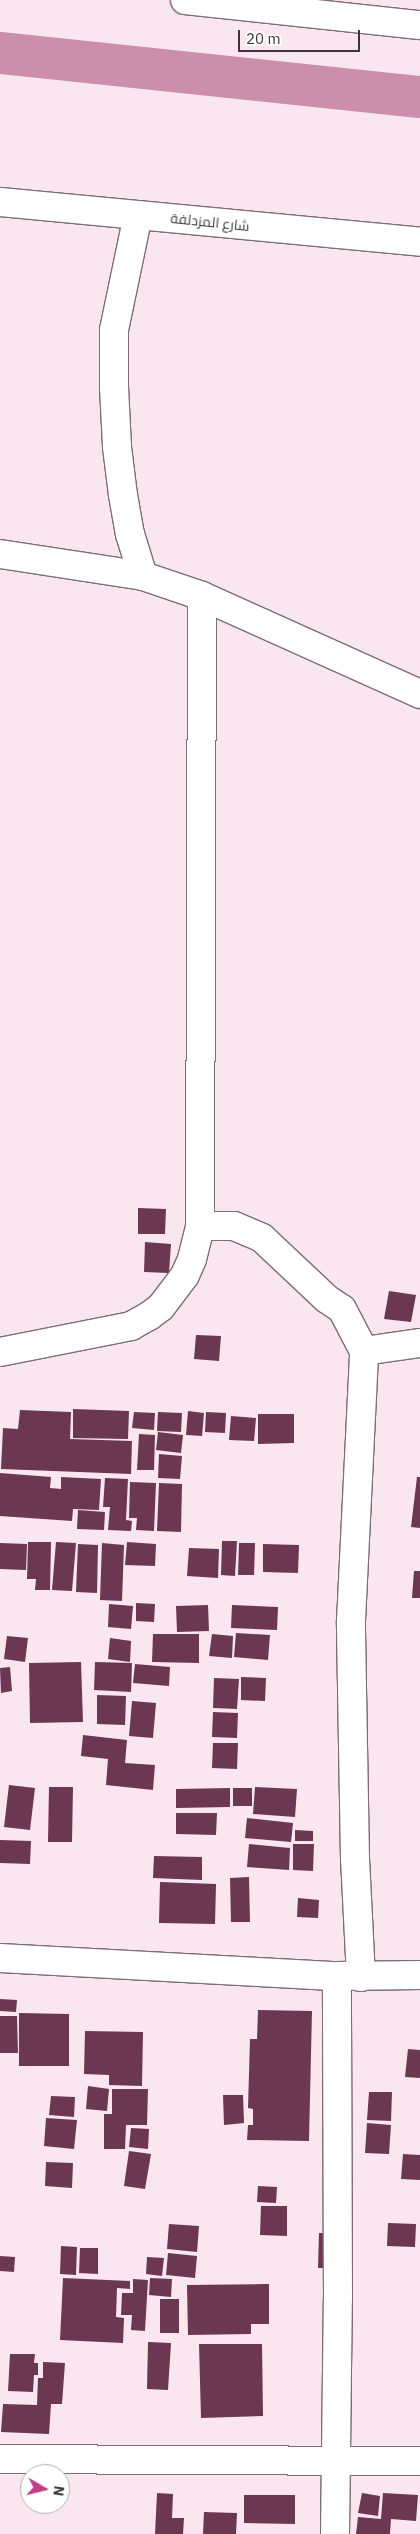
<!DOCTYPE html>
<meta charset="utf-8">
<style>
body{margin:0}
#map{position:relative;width:420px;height:2534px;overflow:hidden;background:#f9e6ee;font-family:"IBM Plex Sans",Cairo,sans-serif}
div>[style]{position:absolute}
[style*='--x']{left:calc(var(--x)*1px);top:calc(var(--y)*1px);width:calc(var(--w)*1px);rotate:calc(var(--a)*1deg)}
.canal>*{height:42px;margin:-21px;padding:0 21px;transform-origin:21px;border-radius:21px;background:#cc8fab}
.building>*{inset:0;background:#6c3751}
.roads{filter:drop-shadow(1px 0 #7e6d74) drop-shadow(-1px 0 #7e6d74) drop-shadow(0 1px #7e6d74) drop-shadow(0 -1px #7e6d74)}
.street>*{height:28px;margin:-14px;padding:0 14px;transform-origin:14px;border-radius:14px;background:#fff}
.secondary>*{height:28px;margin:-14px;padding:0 14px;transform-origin:14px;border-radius:14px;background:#fff}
span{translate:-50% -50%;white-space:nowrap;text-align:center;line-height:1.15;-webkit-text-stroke:5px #fff;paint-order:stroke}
.street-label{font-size:14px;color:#3d3639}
.north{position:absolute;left:20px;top:2464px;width:50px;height:50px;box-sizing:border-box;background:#fff;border:1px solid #b1afb0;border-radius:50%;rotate:98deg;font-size:14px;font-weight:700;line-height:20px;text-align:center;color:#3d3639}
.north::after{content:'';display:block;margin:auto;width:18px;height:22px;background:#c03e86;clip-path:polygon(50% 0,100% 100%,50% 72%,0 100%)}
.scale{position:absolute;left:238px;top:30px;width:122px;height:22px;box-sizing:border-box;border:2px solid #3d3639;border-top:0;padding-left:6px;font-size:15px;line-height:18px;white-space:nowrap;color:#3d3639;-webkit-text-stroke:4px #fff;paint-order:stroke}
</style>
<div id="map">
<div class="canal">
<div style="--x:0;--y:53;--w:422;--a:6"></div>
</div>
<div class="building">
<div style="clip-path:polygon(138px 1208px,166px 1209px,165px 1234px,138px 1234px)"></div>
<div style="clip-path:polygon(145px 1242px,171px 1244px,169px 1273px,144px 1272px)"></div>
<div style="clip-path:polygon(389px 1291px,416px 1295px,411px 1322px,384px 1319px)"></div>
<div style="clip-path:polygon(196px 1335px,221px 1336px,219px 1361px,194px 1359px)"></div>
<div style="clip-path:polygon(73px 1409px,129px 1411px,128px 1439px,73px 1438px)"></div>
<div style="clip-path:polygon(20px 1410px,71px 1412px,70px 1439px,132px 1441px,131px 1474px,1px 1469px,3px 1428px,18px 1429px)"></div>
<div style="clip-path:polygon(188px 1411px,204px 1413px,202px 1436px,186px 1435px)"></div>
<div style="clip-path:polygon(134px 1412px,155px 1413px,154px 1430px,132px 1428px)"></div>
<div style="clip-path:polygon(158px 1412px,182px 1413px,181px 1432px,157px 1431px)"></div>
<div style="clip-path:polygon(206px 1412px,226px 1413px,225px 1433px,205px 1432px)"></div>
<div style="clip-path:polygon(258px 1414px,294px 1414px,294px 1443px,258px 1444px)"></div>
<div style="clip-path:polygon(231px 1416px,256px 1418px,254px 1441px,229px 1440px)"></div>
<div style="clip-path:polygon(158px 1432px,183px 1435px,181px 1453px,156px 1450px)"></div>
<div style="clip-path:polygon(139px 1434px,155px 1435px,154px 1470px,137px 1470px)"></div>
<div style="clip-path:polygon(159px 1454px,182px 1456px,180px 1479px,158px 1478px)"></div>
<div style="clip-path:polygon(0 1473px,51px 1477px,50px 1488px,61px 1489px,61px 1477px,101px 1479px,99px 1510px,73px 1509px,72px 1521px,0 1516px)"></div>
<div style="clip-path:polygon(417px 1477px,420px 1477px,420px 1528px,411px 1527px)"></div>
<div style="clip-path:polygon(105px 1478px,128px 1479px,126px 1520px,132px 1521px,131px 1531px,108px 1530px,110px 1507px,103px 1507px)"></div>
<div style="clip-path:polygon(130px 1482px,156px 1483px,154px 1531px,136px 1530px,137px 1518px,129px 1518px)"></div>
<div style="clip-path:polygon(159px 1483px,182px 1484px,181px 1532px,157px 1531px)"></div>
<div style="clip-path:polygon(78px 1510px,105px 1512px,104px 1530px,77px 1529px)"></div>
<div style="clip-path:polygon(222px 1541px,237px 1541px,235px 1576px,221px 1575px)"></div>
<div style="clip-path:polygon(28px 1542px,51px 1542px,50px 1590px,35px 1590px,36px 1579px,27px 1579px)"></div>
<div style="clip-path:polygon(56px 1542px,76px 1543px,72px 1591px,52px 1590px)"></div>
<div style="clip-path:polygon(127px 1542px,156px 1544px,155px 1566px,125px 1565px)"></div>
<div style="clip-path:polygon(0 1543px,27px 1544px,26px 1570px,0 1569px)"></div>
<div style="clip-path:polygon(102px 1543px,124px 1545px,122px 1601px,100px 1600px)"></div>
<div style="clip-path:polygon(239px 1543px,255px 1543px,254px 1575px,238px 1575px)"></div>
<div style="clip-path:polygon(78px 1544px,98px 1545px,97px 1593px,76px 1592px)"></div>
<div style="clip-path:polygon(263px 1544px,299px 1545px,298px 1573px,263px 1572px)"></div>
<div style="clip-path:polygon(189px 1548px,219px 1549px,218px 1578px,187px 1576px)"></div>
<div style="clip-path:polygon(414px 1571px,420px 1571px,420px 1598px,412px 1598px)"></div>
<div style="clip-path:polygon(136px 1603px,155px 1604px,154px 1622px,136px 1621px)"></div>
<div style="clip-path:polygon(109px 1604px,133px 1606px,131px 1629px,108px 1627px)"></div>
<div style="clip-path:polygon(208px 1605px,209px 1631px,177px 1632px,176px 1606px)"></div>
<div style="clip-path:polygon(232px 1605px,278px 1607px,277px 1630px,231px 1628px)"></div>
<div style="clip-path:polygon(236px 1633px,270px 1635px,268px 1660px,234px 1657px)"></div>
<div style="clip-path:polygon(153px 1634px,199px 1634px,199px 1663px,152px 1662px)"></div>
<div style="clip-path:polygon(212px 1634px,233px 1636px,232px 1658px,209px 1656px)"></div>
<div style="clip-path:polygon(7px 1636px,28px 1638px,25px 1662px,4px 1659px)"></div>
<div style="clip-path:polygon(110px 1638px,131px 1641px,130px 1662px,108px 1659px)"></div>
<div style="clip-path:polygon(81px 1662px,83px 1722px,30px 1723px,29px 1663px)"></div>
<div style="clip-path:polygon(95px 1662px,132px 1663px,131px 1692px,94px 1690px)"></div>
<div style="clip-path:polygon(135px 1664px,170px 1667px,169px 1686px,133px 1683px)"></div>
<div style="clip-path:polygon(10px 1667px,12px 1691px,1px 1693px,0 1668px)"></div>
<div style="clip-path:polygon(241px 1677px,266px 1678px,265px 1701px,241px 1700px)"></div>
<div style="clip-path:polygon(214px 1678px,239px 1679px,237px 1709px,213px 1708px)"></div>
<div style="clip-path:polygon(97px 1695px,126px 1696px,125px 1725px,97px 1724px)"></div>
<div style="clip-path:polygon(132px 1701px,156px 1703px,153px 1738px,129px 1736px)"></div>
<div style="clip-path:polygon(213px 1712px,238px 1713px,237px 1738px,212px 1737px)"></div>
<div style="clip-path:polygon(83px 1735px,127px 1740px,125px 1763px,155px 1765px,153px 1790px,106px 1785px,108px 1759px,81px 1756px)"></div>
<div style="clip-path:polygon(213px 1743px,238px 1743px,237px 1769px,212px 1768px)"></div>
<div style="clip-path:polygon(9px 1785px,35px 1788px,30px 1830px,4px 1827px)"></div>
<div style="clip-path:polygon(49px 1787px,73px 1787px,72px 1842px,48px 1842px)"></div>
<div style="clip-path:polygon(255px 1787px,297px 1789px,295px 1817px,253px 1814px)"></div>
<div style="clip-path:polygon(230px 1788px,230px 1807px,176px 1808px,176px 1789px)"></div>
<div style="clip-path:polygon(233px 1788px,252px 1788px,252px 1806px,233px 1806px)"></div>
<div style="clip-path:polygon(176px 1813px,217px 1813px,216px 1835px,176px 1834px)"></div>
<div style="clip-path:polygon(247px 1818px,293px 1823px,291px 1842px,245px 1838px)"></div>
<div style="clip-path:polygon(295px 1830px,313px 1831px,313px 1841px,295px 1841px)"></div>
<div style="clip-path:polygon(0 1840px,31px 1841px,30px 1864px,0 1863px)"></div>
<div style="clip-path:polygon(249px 1844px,290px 1848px,289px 1870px,247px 1867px)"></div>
<div style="clip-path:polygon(293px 1844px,314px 1844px,313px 1871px,293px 1870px)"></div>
<div style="clip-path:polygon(154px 1856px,202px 1857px,202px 1880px,153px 1878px)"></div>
<div style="clip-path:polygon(249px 1877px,250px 1922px,231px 1922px,230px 1878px)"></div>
<div style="clip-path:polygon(160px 1882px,216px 1884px,215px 1924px,159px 1923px)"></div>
<div style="clip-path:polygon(298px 1898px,319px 1900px,318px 1918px,297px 1917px)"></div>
<div style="clip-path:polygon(0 1999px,17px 2000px,16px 2012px,0 2011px)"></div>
<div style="clip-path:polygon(258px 2010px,312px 2011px,309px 2141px,247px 2140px,248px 2125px,253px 2125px,253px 2109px,248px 2108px,250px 2039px,257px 2039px)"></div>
<div style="clip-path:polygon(19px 2013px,69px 2014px,69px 2066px,19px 2066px)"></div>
<div style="clip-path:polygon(0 2016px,17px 2016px,18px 2053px,0 2053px)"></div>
<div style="clip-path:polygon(85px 2031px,143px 2032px,142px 2086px,109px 2085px,109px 2075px,84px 2074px)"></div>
<div style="clip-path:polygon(408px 2049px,420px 2050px,420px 2078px,405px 2077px)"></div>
<div style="clip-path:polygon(88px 2086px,109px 2089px,107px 2111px,86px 2109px)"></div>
<div style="clip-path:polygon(112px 2089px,148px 2089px,147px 2125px,126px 2125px,125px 2149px,104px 2149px,104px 2114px,112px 2114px)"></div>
<div style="clip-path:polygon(369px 2092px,392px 2092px,391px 2121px,367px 2120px)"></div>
<div style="clip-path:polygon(223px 2095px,243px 2095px,244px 2123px,224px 2125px)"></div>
<div style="clip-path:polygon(51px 2096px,75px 2097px,74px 2117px,49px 2115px)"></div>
<div style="clip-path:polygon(46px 2118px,77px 2120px,74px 2149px,44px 2146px)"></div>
<div style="clip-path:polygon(367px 2123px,391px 2125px,389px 2154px,365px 2153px)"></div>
<div style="clip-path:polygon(131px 2128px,149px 2129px,148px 2149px,129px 2147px)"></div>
<div style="clip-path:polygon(129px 2151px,151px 2154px,145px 2189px,124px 2186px)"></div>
<div style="clip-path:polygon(403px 2154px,420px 2155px,420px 2180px,401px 2179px)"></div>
<div style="clip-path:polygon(46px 2162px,73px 2163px,72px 2188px,45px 2186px)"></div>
<div style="clip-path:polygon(258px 2186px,277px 2187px,276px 2203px,257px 2202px)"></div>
<div style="clip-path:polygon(261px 2206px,287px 2206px,287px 2236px,260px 2235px)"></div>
<div style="clip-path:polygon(388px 2223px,416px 2224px,415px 2247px,387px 2246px)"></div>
<div style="clip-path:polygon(169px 2224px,199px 2226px,197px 2252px,167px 2249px)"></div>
<div style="clip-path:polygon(319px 2233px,332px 2233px,331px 2268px,318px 2268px)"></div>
<div style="clip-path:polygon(61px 2246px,77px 2247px,76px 2275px,60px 2274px)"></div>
<div style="clip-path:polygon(80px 2248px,98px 2248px,98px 2274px,79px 2273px)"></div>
<div style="clip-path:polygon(168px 2253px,197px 2256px,195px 2278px,166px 2275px)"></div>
<div style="clip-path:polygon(0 2256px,15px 2257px,14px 2272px,0 2271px)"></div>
<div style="clip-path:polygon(147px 2257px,164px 2258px,162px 2276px,146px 2274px)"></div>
<div style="clip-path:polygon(63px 2278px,130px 2281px,130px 2289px,117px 2288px,116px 2317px,124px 2318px,123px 2343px,60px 2340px)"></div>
<div style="clip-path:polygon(150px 2278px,172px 2279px,171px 2297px,149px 2295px)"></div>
<div style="clip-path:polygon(133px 2279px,148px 2280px,145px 2331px,131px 2330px,132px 2315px,121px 2315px,122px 2293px,133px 2293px)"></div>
<div style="clip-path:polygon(269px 2284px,269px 2324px,251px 2324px,251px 2334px,188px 2335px,187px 2285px)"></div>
<div style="clip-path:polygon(160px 2299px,179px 2299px,179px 2333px,160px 2333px)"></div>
<div style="clip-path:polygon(148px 2342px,171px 2343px,168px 2390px,147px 2389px)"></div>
<div style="clip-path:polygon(199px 2344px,262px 2344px,263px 2416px,201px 2418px)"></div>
<div style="clip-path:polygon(10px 2354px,35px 2354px,34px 2363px,38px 2363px,38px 2375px,34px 2375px,33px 2392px,8px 2391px)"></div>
<div style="clip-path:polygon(43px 2362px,65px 2363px,62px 2404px,51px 2404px,49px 2434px,1px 2432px,3px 2404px,37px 2405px,38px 2378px,43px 2378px)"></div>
<div style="clip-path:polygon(157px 2493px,173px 2494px,172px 2518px,184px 2518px,183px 2534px,155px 2534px)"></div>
<div style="clip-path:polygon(362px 2493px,380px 2496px,378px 2516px,358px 2513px)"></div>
<div style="clip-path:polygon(383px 2493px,418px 2495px,416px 2521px,391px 2519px,390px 2534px,356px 2534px,358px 2517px,381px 2519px)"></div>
<div style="clip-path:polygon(244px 2495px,295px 2495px,295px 2524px,244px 2523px)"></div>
<div style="clip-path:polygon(204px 2512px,237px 2513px,236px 2534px,203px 2534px)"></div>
</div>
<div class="roads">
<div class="street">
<div style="--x:185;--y:0;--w:236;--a:6.1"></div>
<div style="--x:138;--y:215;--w:117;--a:101.8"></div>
<div style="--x:114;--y:330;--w:57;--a:90"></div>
<div style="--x:114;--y:387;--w:60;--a:87.1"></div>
<div style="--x:117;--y:447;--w:48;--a:82.9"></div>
<div style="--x:123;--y:495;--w:40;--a:80"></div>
<div style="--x:130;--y:534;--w:44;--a:72.8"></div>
<div style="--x:0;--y:554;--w:145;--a:8.7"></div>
<div style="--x:143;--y:576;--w:62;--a:18.7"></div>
<div style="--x:202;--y:596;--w:239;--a:24.2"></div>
<div style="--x:200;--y:1226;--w:34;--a:0"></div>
<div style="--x:234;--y:1226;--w:30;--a:23"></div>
<div style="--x:262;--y:1238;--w:89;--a:43.2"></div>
<div style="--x:327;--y:1299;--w:18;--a:34"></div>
<div style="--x:342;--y:1309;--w:47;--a:62.4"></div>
<div style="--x:364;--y:1351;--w:57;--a:-8.1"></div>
<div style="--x:0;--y:1352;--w:134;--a:-11.2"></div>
<div style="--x:131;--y:1326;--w:21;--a:-29"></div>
<div style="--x:149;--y:1316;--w:15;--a:-37"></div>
<div style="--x:161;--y:1307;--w:40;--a:-53"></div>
<div style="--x:185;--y:1275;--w:17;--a:-66"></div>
<div style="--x:192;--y:1259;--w:34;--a:-76"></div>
<div style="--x:200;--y:1226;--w:630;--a:-89.82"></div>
<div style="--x:0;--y:1958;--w:337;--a:3.1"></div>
<div style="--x:337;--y:1976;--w:83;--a:-0.7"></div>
<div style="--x:361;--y:1977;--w:118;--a:-92.9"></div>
<div style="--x:355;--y:1859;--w:238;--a:-91"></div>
<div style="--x:351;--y:1621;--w:270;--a:-87.2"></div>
<div style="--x:0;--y:2459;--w:420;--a:0.3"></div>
<div style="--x:335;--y:2534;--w:235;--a:-89.3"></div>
<div style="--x:338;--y:2299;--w:323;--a:-90.2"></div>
</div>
<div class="secondary">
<div style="--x:0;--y:202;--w:422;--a:5.4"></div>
</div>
</div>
<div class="street-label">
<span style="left:210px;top:222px;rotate:6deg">شارع المزدلفة</span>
</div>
<div class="north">N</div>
<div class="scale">20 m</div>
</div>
